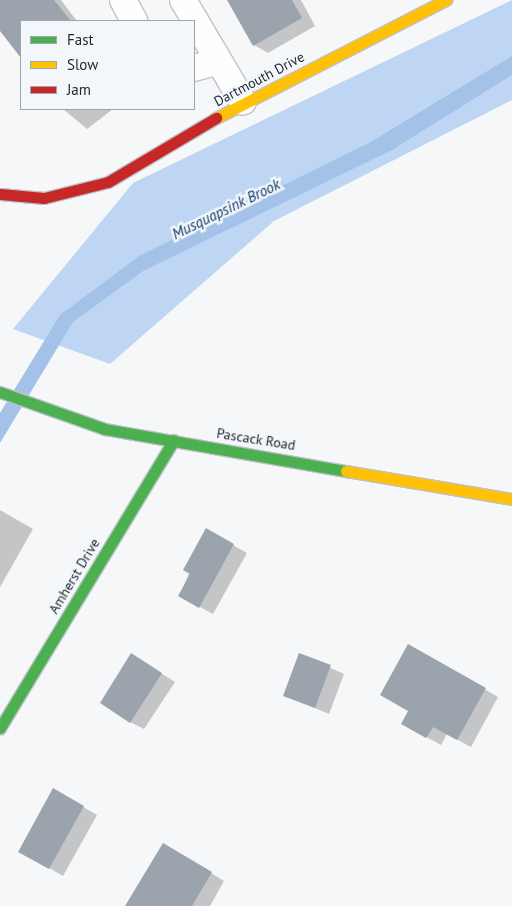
<!DOCTYPE html>
<style>
body{margin:0}
#map{position:relative;width:512px;height:906px;overflow:hidden;background:#f5f7f9;font-family:"PT Sans",sans-serif}
div>[style]{position:absolute}
[style*='--x']{left:calc(var(--x)*1px);top:calc(var(--y)*1px);width:calc(var(--w)*1px);rotate:calc(var(--a)*1deg)}
.forest>*{inset:0;background:#bed6f4}
.water>*{inset:0;background:#a4c2e7}
.shadow>*{inset:0;background:#0003}
.building>*{inset:0;background:#9ba3ad}
.roads{filter:drop-shadow(1px 0 #bfc3c8) drop-shadow(-1px 0 #bfc3c8) drop-shadow(0 1px #bfc3c8) drop-shadow(0 -1px #bfc3c8)}
.street>*{height:26px;margin:-13px;padding:0 13px;transform-origin:13px;border-radius:13px;background:#fefefe}
.fast>*{height:11px;margin:-5.5px;padding:0 5.5px;transform-origin:5.5px;border-radius:5.5px;background:#4caf50}
.slow>*{height:11px;margin:-5.5px;padding:0 5.5px;transform-origin:5.5px;border-radius:5.5px;background:#ffc107}
.jam>*{height:11px;margin:-5.5px;padding:0 5.5px;transform-origin:5.5px;border-radius:5.5px;background:#c62828}
span{translate:-50% -50%;white-space:nowrap;text-align:center;line-height:1.15;-webkit-text-stroke:5px #f3f7fb;paint-order:stroke}
.street-label{font-size:14px;color:#232931}
.water-label{font-size:15px;color:#103a69;font-style:italic}
.legend{position:absolute;left:20px;top:20px;width:175px;height:90px;box-sizing:border-box;background:#f3f7fb;border:1px solid #a0a5aa;margin:0;padding:6px 9px;list-style:none;font-size:15px;color:#232931}
.legend li{display:flex;align-items:center;gap:10px;height:25px}
.legend b{width:25px;border:1px solid #a0a5aa}
</style>
<div id="map">
<div class="forest">
<div style="clip-path:polygon(512px 0,512px 100px,274px 221px,110px 364px,13px 329px,133px 183px)"></div>
</div>
<div class="water">
<div style="clip-path:polygon(512px 56px,512px 75px,392px 150px,143px 271px,73px 322px,0 443px,0 413px,60px 315px,139px 256px,369px 143px)"></div>
</div>
<div class="shadow">
<div style="clip-path:polygon(0 0,61px 0,77px 21px,21px 21px,21px 56px,0 29px)"></div>
<div style="clip-path:polygon(229px 0,301px 0,315px 26px,268px 53px,254px 45px)"></div>
<div style="clip-path:polygon(63px 109px,113px 109px,87px 129px)"></div>
<div style="clip-path:polygon(0 510px,33px 529px,0 587px)"></div>
<div style="clip-path:polygon(206px 530px,247px 553px,213px 614px,180px 596px)"></div>
<div style="clip-path:polygon(409px 646px,498px 697px,471px 747px,447px 734px,441px 745px,403px 724px,410px 711px)"></div>
<div style="clip-path:polygon(300px 654px,344px 674px,329px 714px,284px 695px)"></div>
<div style="clip-path:polygon(145px 663px,175px 682px,144px 729px,130px 722px)"></div>
<div style="clip-path:polygon(54px 790px,97px 815px,63px 876px,20px 851px)"></div>
<div style="clip-path:polygon(177px 852px,224px 881px,210px 906px,126px 906px)"></div>
</div>
<div class="building">
<div style="clip-path:polygon(0 0,54px 0,71px 21px,21px 21px,21px 58px,0 31px)"></div>
<div style="clip-path:polygon(227px 0,292px 0,302px 18px,253px 46px)"></div>
<div style="clip-path:polygon(206px 528px,234px 544px,199px 608px,178px 596px,190px 574px,183px 570px)"></div>
<div style="clip-path:polygon(408px 644px,486px 688px,457px 740px,433px 727px,426px 738px,401px 724px,408px 711px,380px 695px)"></div>
<div style="clip-path:polygon(131px 653px,162px 673px,130px 723px,100px 703px)"></div>
<div style="clip-path:polygon(299px 653px,331px 665px,315px 708px,283px 696px)"></div>
<div style="clip-path:polygon(53px 788px,84px 806px,49px 869px,18px 852px)"></div>
<div style="clip-path:polygon(163px 843px,212px 872px,192px 906px,125px 906px)"></div>
</div>
<div class="roads">
<div class="street">
<div style="--x:123;--y:0;--w:24;--a:62"></div>
<div style="--x:183;--y:0;--w:118;--a:59.5"></div>
<div style="--x:194;--y:68;--w:23;--a:-15"></div>
</div>
<div class="fast">
<div style="--x:0;--y:392;--w:111;--a:19.4"></div>
<div style="--x:105;--y:429;--w:245;--a:9.9"></div>
<div style="--x:0;--y:728;--w:336;--a:-58.9"></div>
</div>
<div class="slow">
<div style="--x:216;--y:118;--w:259;--a:-27.2"></div>
<div style="--x:346;--y:471;--w:168;--a:9.6"></div>
</div>
<div class="jam">
<div style="--x:0;--y:194;--w:44;--a:5.2"></div>
<div style="--x:44;--y:198;--w:66;--a:-14"></div>
<div style="--x:108;--y:182;--w:126;--a:-30.7"></div>
</div>
</div>
<div class="street-label">
<span style="left:259px;top:79px;rotate:-28deg">Dartmouth Drive</span>
<span style="left:256px;top:439px;rotate:9deg">Pascack Road</span>
<span style="left:74px;top:576px;rotate:-59deg">Amherst Drive</span>
</div>
<div class="water-label">
<span style="left:226px;top:209px;rotate:-26deg">Musquapsink Brook</span>
</div>
<ul class="legend">
<li><b style="height:6px;background:#4caf50"></b>Fast</li>
<li><b style="height:6px;background:#ffc107"></b>Slow</li>
<li><b style="height:6px;background:#c62828"></b>Jam</li>
</ul>
</div>
